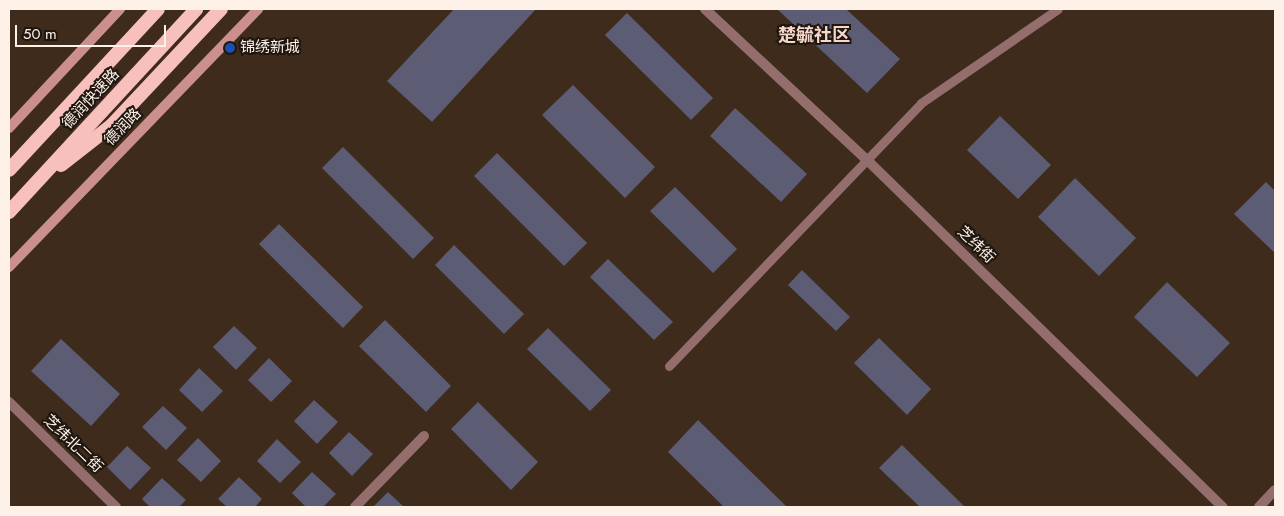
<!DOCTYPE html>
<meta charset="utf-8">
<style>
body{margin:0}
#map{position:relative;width:1284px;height:516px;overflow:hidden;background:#3e2b1c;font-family:Jost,"Noto Sans SC",sans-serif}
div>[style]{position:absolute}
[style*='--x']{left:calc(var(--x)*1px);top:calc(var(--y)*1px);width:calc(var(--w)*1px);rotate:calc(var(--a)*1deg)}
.building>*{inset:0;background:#5c5c74}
.service>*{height:9px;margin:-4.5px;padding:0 4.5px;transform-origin:4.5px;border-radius:4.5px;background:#936e6c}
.minor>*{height:10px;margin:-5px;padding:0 5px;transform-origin:5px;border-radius:5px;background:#936e6c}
.tertiary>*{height:10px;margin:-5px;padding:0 5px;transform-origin:5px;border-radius:5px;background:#936e6c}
.secondary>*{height:10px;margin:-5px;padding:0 5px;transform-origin:5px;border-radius:5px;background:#cb908d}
.trunk>*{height:14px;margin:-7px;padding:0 7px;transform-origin:7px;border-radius:7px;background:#f8c0bc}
.dots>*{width:14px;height:14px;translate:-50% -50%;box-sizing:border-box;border:2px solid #1e160f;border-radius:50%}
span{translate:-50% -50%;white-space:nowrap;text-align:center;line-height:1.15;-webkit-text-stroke:4px #1e160f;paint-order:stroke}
.poi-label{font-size:15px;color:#fef1e7}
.left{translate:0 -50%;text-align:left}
.street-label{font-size:15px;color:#fef1e7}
.quarter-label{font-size:18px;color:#f8d7cb;font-weight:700}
.frame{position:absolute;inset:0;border:10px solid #fef1e7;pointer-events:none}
.scale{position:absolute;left:15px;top:25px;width:151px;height:22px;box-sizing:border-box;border:2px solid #fef1e7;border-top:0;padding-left:6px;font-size:15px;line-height:18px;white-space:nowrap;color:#fef1e7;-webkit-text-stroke:4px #1e160f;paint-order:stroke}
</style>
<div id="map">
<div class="building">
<div style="clip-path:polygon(454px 9px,536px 9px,432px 122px,387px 81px)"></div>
<div style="clip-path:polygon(777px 9px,846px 9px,900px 59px,867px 93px)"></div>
<div style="clip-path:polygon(627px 13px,713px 98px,691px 120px,605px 35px)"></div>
<div style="clip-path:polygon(573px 85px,655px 167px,625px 198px,542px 115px)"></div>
<div style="clip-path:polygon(735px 108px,807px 174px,781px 202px,710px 136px)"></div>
<div style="clip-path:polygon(1000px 116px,1051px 165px,1018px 199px,967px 150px)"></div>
<div style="clip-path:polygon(343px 147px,434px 238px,413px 259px,322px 168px)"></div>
<div style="clip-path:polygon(497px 153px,587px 243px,564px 266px,474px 176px)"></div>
<div style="clip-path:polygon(1075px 178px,1136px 238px,1099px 276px,1038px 217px)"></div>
<div style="clip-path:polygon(1266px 182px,1275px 191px,1275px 253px,1234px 214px)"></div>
<div style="clip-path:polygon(675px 187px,737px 249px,713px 273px,650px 211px)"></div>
<div style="clip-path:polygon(279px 224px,363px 307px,343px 328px,259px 244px)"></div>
<div style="clip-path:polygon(454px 245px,524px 314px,504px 334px,435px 265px)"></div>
<div style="clip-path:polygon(608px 259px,673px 322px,654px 340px,590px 277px)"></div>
<div style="clip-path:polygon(802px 270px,850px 317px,836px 331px,788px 285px)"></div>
<div style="clip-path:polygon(1167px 282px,1230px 343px,1197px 377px,1134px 317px)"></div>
<div style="clip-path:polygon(385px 320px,451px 386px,426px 412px,359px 346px)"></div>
<div style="clip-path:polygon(234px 326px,257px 348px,236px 370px,213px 347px)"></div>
<div style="clip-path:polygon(548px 328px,611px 390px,590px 411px,527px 349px)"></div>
<div style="clip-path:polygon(879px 338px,931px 389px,907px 415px,854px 363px)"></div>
<div style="clip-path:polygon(61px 339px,120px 394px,91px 426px,31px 371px)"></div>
<div style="clip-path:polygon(269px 358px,292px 381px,271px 402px,248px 380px)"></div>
<div style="clip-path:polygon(199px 368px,223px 391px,202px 412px,179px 390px)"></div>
<div style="clip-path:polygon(314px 400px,338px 422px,317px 444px,294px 421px)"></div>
<div style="clip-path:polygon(478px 402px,538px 462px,511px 490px,451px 429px)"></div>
<div style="clip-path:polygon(163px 406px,187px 428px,166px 450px,142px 427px)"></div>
<div style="clip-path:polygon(698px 420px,787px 507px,724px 507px,668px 452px)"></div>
<div style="clip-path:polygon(349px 432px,373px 454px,352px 476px,329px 453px)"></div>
<div style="clip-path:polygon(198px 438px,221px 461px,201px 482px,177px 460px)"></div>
<div style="clip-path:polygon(277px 439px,301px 462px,280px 483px,257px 461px)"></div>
<div style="clip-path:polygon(902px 445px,965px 507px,920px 507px,879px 468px)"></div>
<div style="clip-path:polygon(127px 446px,151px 468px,130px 490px,107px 467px)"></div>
<div style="clip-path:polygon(312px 472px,336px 494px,323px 507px,306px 507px,292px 493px)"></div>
<div style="clip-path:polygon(239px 477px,262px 499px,255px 507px,227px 507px,218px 499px)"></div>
<div style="clip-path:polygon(162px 478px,186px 500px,179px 507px,150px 507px,142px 499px)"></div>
<div style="clip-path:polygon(388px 492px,404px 507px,373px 507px)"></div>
</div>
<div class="service">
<div style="--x:669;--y:366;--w:364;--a:-46.2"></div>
<div style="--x:921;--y:103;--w:166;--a:-34.5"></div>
</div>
<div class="minor">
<div style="--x:705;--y:9;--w:219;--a:43"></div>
<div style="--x:865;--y:158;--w:500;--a:44.3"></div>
<div style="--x:9;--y:402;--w:150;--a:44.5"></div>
<div style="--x:355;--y:507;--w:99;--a:-45.8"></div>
</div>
<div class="tertiary">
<div style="--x:1259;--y:507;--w:23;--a:-47"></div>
</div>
<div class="secondary">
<div style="--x:9;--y:128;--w:163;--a:-47"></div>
<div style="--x:9;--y:267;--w:359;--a:-46"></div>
</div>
<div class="trunk">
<div style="--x:61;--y:165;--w:65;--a:-38.1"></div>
<div style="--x:112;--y:125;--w:159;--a:-46.8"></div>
<div style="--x:9;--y:170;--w:219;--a:-47.2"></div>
<div style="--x:9;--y:212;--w:276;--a:-47.3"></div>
</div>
<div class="dots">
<div style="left:230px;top:48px;background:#1a4fb4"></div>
</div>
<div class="poi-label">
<span class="left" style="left:240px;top:48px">锦绣新城</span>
</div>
<div class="street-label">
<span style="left:91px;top:99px;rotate:-47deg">德润快速路</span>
<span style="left:123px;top:127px;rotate:-46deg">德润路</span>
<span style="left:976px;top:245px;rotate:44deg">芝纬街</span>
<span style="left:73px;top:444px;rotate:44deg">芝纬北二街</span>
</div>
<div class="quarter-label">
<span style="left:814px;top:35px">楚毓社区</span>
</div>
<div class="frame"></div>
<div class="scale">50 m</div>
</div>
